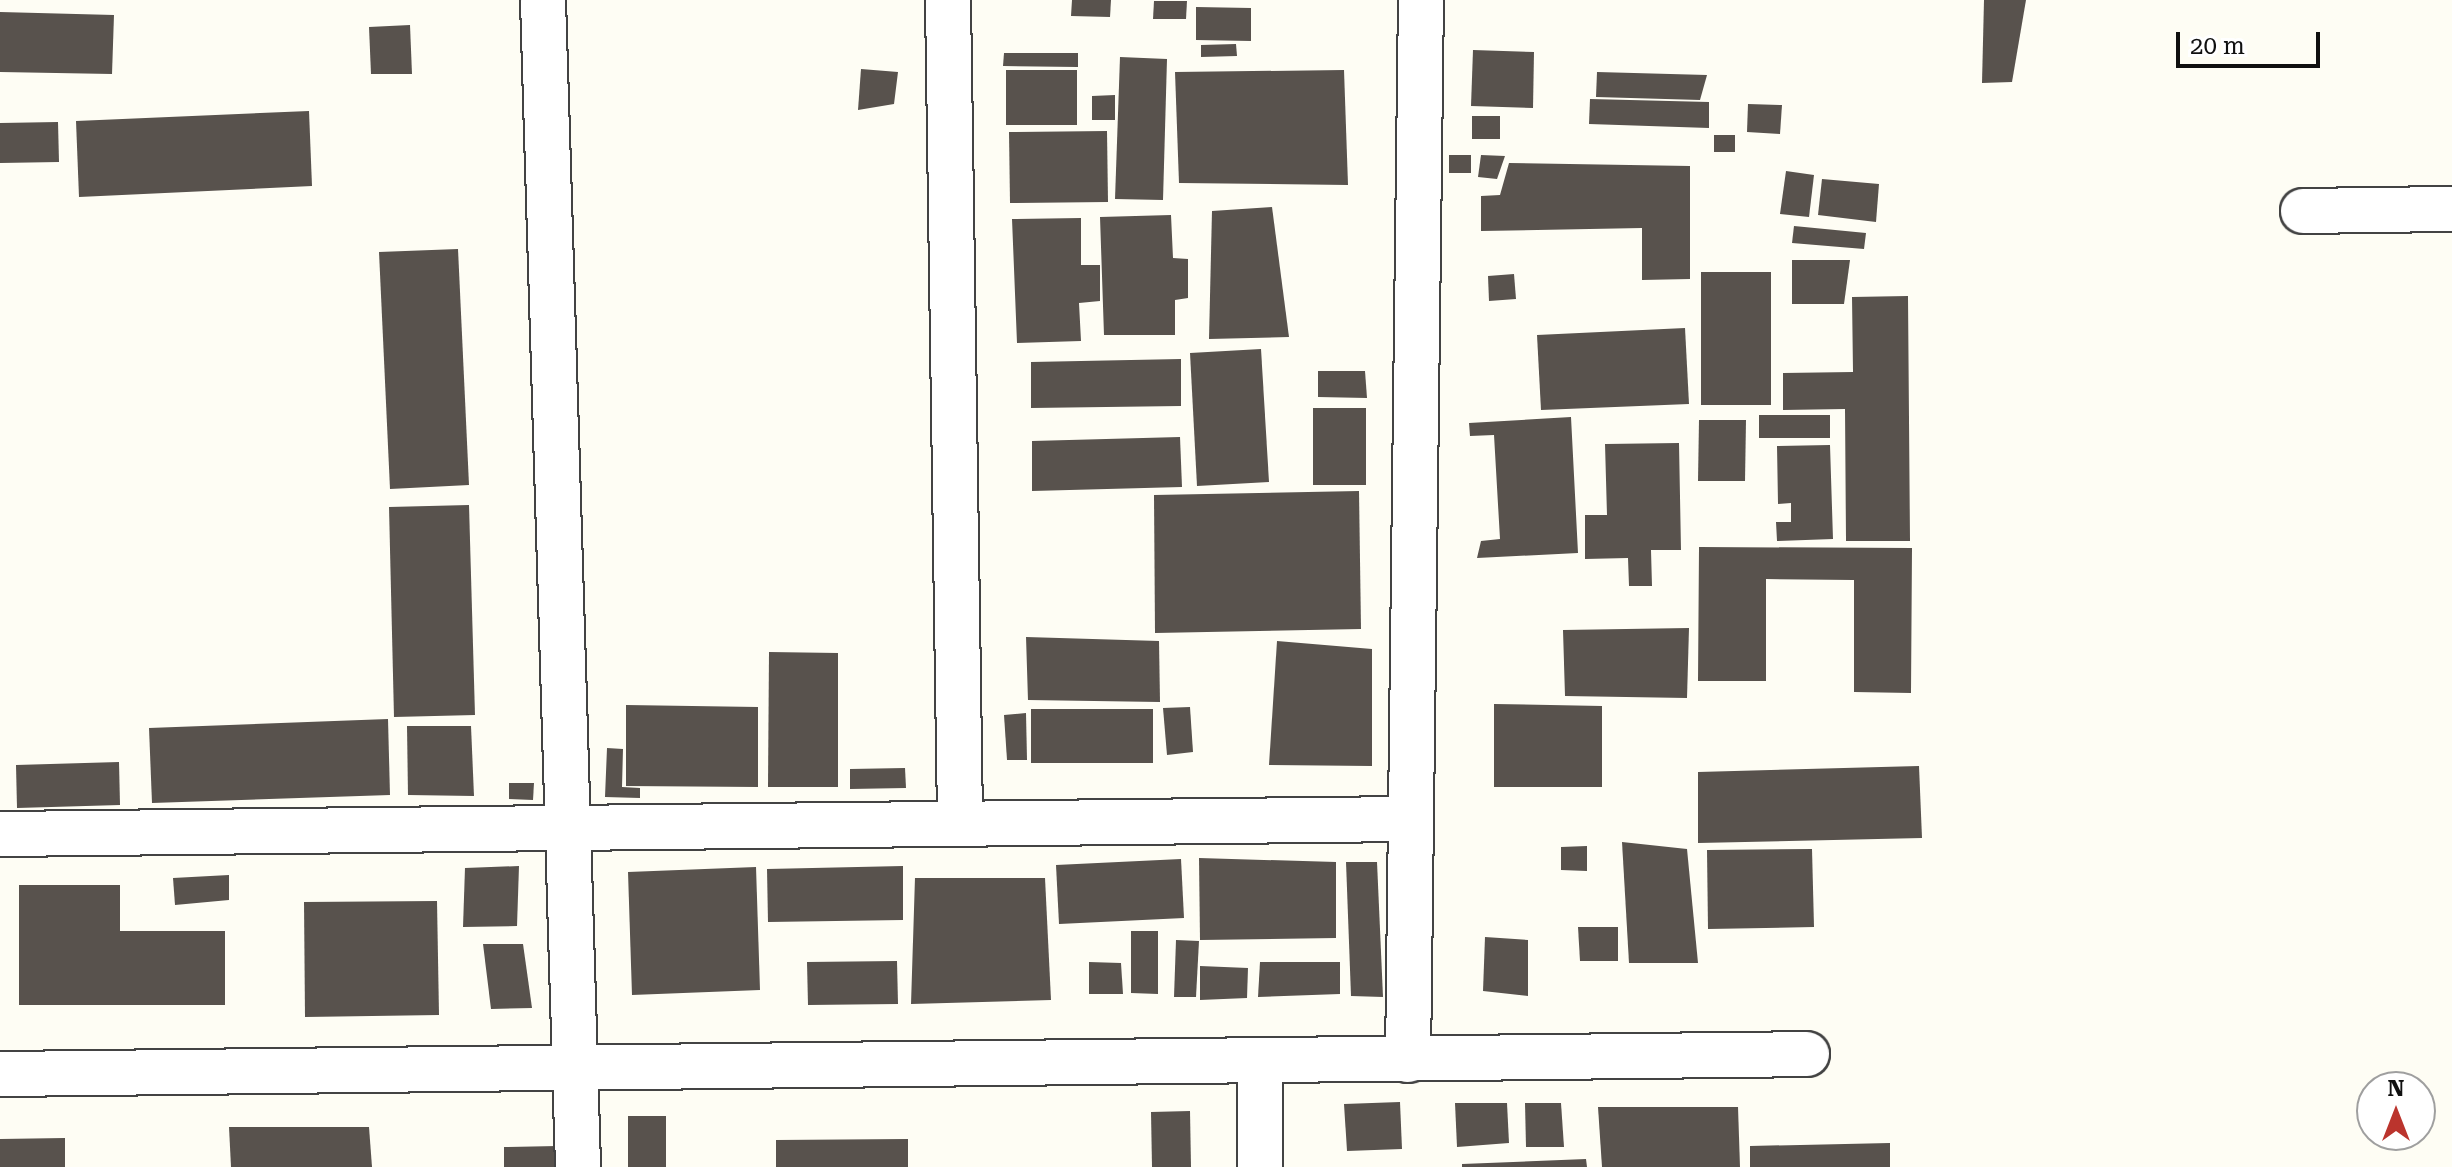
<!DOCTYPE html>
<style>
body{margin:0}
#map{position:relative;width:2452px;height:1167px;overflow:hidden;background:#fefdf4;font-family:"Roboto Serif",serif}
div>[style]{position:absolute}
[style*='--x']{left:calc(var(--x)*1px);top:calc(var(--y)*1px);width:calc(var(--w)*1px);rotate:calc(var(--a)*1deg)}
.building>*{inset:0;background:#58524d}
.roads{filter:drop-shadow(2px 0 #434343) drop-shadow(-2px 0 #434343) drop-shadow(0 2px #434343) drop-shadow(0 -2px #434343)}
.street>*{height:44px;margin:-22px;padding:0 22px;transform-origin:22px;border-radius:22px;background:#fff}
span{translate:-50% -50%;white-space:nowrap;text-align:center;line-height:1.15;-webkit-text-stroke:8px #fff;paint-order:stroke}
.north{position:absolute;left:2356px;top:1071px;width:80px;height:80px;box-sizing:border-box;background:#fff;border:2px solid #9f9f9f;border-radius:50%;rotate:0deg;font-size:22px;font-weight:700;line-height:32px;text-align:center;color:#101010}
.north::after{content:'';display:block;margin:auto;width:28px;height:36px;background:#bb342d;clip-path:polygon(50% 0,100% 100%,50% 72%,0 100%)}
.scale{position:absolute;left:2176px;top:32px;width:144px;height:36px;box-sizing:border-box;border:4px solid #101010;border-top:0;padding-left:10px;font-size:24px;line-height:28px;white-space:nowrap;color:#101010;-webkit-text-stroke:6px #fff;paint-order:stroke}
</style>
<div id="map">
<div class="building">
<div style="clip-path:polygon(1072px 0,1111px 0,1110px 17px,1071px 16px)"></div>
<div style="clip-path:polygon(1984px 0,2026px 0,2012px 82px,1982px 83px)"></div>
<div style="clip-path:polygon(1154px 1px,1187px 1px,1186px 19px,1153px 19px)"></div>
<div style="clip-path:polygon(1196px 7px,1251px 8px,1251px 41px,1196px 40px)"></div>
<div style="clip-path:polygon(0 12px,114px 15px,112px 74px,0 72px)"></div>
<div style="clip-path:polygon(410px 25px,412px 74px,371px 74px,369px 27px)"></div>
<div style="clip-path:polygon(1236px 44px,1237px 56px,1201px 57px,1201px 45px)"></div>
<div style="clip-path:polygon(1473px 50px,1534px 52px,1533px 108px,1471px 106px)"></div>
<div style="clip-path:polygon(1004px 53px,1078px 53px,1078px 67px,1003px 66px)"></div>
<div style="clip-path:polygon(1120px 57px,1167px 59px,1163px 200px,1115px 199px)"></div>
<div style="clip-path:polygon(861px 69px,898px 72px,894px 104px,858px 110px)"></div>
<div style="clip-path:polygon(1006px 70px,1077px 70px,1077px 125px,1006px 125px)"></div>
<div style="clip-path:polygon(1344px 70px,1348px 185px,1179px 183px,1175px 72px)"></div>
<div style="clip-path:polygon(1597px 72px,1707px 75px,1700px 100px,1596px 97px)"></div>
<div style="clip-path:polygon(1115px 95px,1115px 120px,1092px 120px,1092px 96px)"></div>
<div style="clip-path:polygon(1590px 99px,1709px 102px,1709px 128px,1589px 124px)"></div>
<div style="clip-path:polygon(1748px 104px,1782px 105px,1780px 134px,1747px 132px)"></div>
<div style="clip-path:polygon(309px 111px,312px 186px,79px 197px,76px 121px)"></div>
<div style="clip-path:polygon(1472px 116px,1500px 116px,1500px 139px,1472px 139px)"></div>
<div style="clip-path:polygon(58px 122px,59px 162px,0 163px,0 123px)"></div>
<div style="clip-path:polygon(1107px 131px,1108px 202px,1010px 203px,1009px 132px)"></div>
<div style="clip-path:polygon(1714px 135px,1735px 135px,1735px 152px,1714px 152px)"></div>
<div style="clip-path:polygon(1449px 155px,1471px 155px,1471px 173px,1449px 173px)"></div>
<div style="clip-path:polygon(1481px 155px,1505px 156px,1497px 179px,1478px 177px)"></div>
<div style="clip-path:polygon(1509px 163px,1690px 166px,1690px 279px,1642px 280px,1642px 228px,1481px 231px,1481px 196px,1500px 195px)"></div>
<div style="clip-path:polygon(1786px 171px,1814px 175px,1809px 217px,1780px 214px)"></div>
<div style="clip-path:polygon(1822px 179px,1879px 184px,1876px 222px,1818px 215px)"></div>
<div style="clip-path:polygon(1272px 207px,1289px 337px,1209px 339px,1212px 211px)"></div>
<div style="clip-path:polygon(1171px 215px,1173px 258px,1188px 259px,1188px 298px,1175px 300px,1175px 335px,1104px 335px,1100px 217px)"></div>
<div style="clip-path:polygon(1081px 218px,1081px 265px,1100px 265px,1100px 301px,1079px 303px,1081px 341px,1017px 343px,1012px 219px)"></div>
<div style="clip-path:polygon(1794px 226px,1866px 233px,1864px 249px,1792px 243px)"></div>
<div style="clip-path:polygon(458px 249px,469px 485px,390px 489px,379px 252px)"></div>
<div style="clip-path:polygon(1792px 260px,1850px 260px,1844px 304px,1792px 304px)"></div>
<div style="clip-path:polygon(1701px 272px,1771px 272px,1771px 405px,1701px 405px)"></div>
<div style="clip-path:polygon(1514px 274px,1516px 299px,1489px 301px,1488px 276px)"></div>
<div style="clip-path:polygon(1908px 296px,1910px 541px,1846px 541px,1845px 409px,1783px 410px,1783px 373px,1853px 372px,1852px 297px)"></div>
<div style="clip-path:polygon(1685px 328px,1689px 404px,1541px 410px,1537px 335px)"></div>
<div style="clip-path:polygon(1261px 349px,1269px 482px,1197px 486px,1190px 353px)"></div>
<div style="clip-path:polygon(1181px 359px,1181px 406px,1031px 408px,1031px 362px)"></div>
<div style="clip-path:polygon(1318px 371px,1365px 371px,1367px 398px,1318px 397px)"></div>
<div style="clip-path:polygon(1313px 408px,1366px 408px,1366px 485px,1313px 485px)"></div>
<div style="clip-path:polygon(1759px 415px,1830px 415px,1830px 438px,1759px 438px)"></div>
<div style="clip-path:polygon(1571px 417px,1578px 553px,1477px 558px,1481px 541px,1500px 539px,1494px 435px,1470px 436px,1469px 423px)"></div>
<div style="clip-path:polygon(1699px 420px,1746px 420px,1745px 481px,1698px 481px)"></div>
<div style="clip-path:polygon(1180px 437px,1182px 487px,1032px 491px,1032px 441px)"></div>
<div style="clip-path:polygon(1679px 443px,1681px 550px,1651px 550px,1652px 586px,1629px 586px,1628px 558px,1585px 559px,1585px 515px,1607px 515px,1605px 444px)"></div>
<div style="clip-path:polygon(1830px 445px,1833px 539px,1777px 541px,1776px 522px,1791px 522px,1791px 503px,1778px 504px,1777px 446px)"></div>
<div style="clip-path:polygon(1359px 491px,1361px 629px,1155px 633px,1154px 495px)"></div>
<div style="clip-path:polygon(469px 505px,475px 715px,394px 717px,389px 507px)"></div>
<div style="clip-path:polygon(1699px 547px,1912px 548px,1911px 693px,1854px 692px,1854px 580px,1766px 579px,1766px 681px,1698px 681px)"></div>
<div style="clip-path:polygon(1689px 628px,1687px 698px,1565px 696px,1563px 630px)"></div>
<div style="clip-path:polygon(1026px 637px,1159px 641px,1160px 702px,1028px 700px)"></div>
<div style="clip-path:polygon(1277px 641px,1372px 649px,1372px 766px,1269px 765px)"></div>
<div style="clip-path:polygon(769px 652px,838px 653px,838px 787px,768px 787px)"></div>
<div style="clip-path:polygon(1494px 704px,1602px 706px,1602px 787px,1494px 787px)"></div>
<div style="clip-path:polygon(626px 705px,758px 707px,758px 787px,626px 786px)"></div>
<div style="clip-path:polygon(1190px 707px,1193px 752px,1167px 755px,1163px 708px)"></div>
<div style="clip-path:polygon(1031px 709px,1153px 709px,1153px 763px,1031px 763px)"></div>
<div style="clip-path:polygon(1026px 713px,1027px 760px,1007px 760px,1004px 715px)"></div>
<div style="clip-path:polygon(388px 719px,390px 795px,152px 803px,149px 728px)"></div>
<div style="clip-path:polygon(407px 726px,471px 726px,474px 796px,408px 795px)"></div>
<div style="clip-path:polygon(607px 748px,623px 749px,622px 787px,640px 788px,640px 798px,605px 797px)"></div>
<div style="clip-path:polygon(119px 762px,120px 805px,17px 808px,16px 765px)"></div>
<div style="clip-path:polygon(1919px 766px,1922px 838px,1698px 843px,1698px 772px)"></div>
<div style="clip-path:polygon(905px 768px,906px 788px,850px 789px,850px 769px)"></div>
<div style="clip-path:polygon(509px 783px,534px 783px,533px 800px,509px 799px)"></div>
<div style="clip-path:polygon(1622px 842px,1687px 849px,1698px 963px,1629px 963px)"></div>
<div style="clip-path:polygon(1587px 846px,1587px 871px,1561px 870px,1561px 847px)"></div>
<div style="clip-path:polygon(1812px 849px,1814px 927px,1708px 929px,1707px 850px)"></div>
<div style="clip-path:polygon(1199px 858px,1336px 862px,1336px 938px,1200px 940px)"></div>
<div style="clip-path:polygon(1181px 859px,1184px 918px,1059px 924px,1056px 865px)"></div>
<div style="clip-path:polygon(1346px 862px,1377px 862px,1383px 997px,1351px 996px)"></div>
<div style="clip-path:polygon(519px 866px,517px 926px,463px 927px,465px 868px)"></div>
<div style="clip-path:polygon(903px 866px,903px 920px,768px 922px,767px 869px)"></div>
<div style="clip-path:polygon(756px 867px,760px 990px,632px 995px,628px 872px)"></div>
<div style="clip-path:polygon(229px 875px,229px 900px,175px 905px,173px 878px)"></div>
<div style="clip-path:polygon(915px 878px,1045px 878px,1051px 1000px,911px 1004px)"></div>
<div style="clip-path:polygon(19px 885px,120px 885px,120px 931px,225px 931px,225px 1005px,19px 1005px)"></div>
<div style="clip-path:polygon(437px 901px,439px 1015px,305px 1017px,304px 902px)"></div>
<div style="clip-path:polygon(1578px 927px,1618px 927px,1618px 961px,1580px 961px)"></div>
<div style="clip-path:polygon(1131px 931px,1158px 931px,1158px 994px,1131px 993px)"></div>
<div style="clip-path:polygon(1485px 937px,1528px 940px,1528px 996px,1483px 991px)"></div>
<div style="clip-path:polygon(1176px 940px,1199px 941px,1196px 997px,1174px 997px)"></div>
<div style="clip-path:polygon(483px 944px,523px 944px,532px 1008px,491px 1009px)"></div>
<div style="clip-path:polygon(897px 961px,898px 1004px,808px 1005px,807px 962px)"></div>
<div style="clip-path:polygon(1089px 962px,1121px 963px,1123px 994px,1089px 994px)"></div>
<div style="clip-path:polygon(1260px 962px,1340px 962px,1340px 994px,1258px 997px)"></div>
<div style="clip-path:polygon(1200px 966px,1248px 968px,1247px 998px,1200px 1000px)"></div>
<div style="clip-path:polygon(1400px 1102px,1402px 1149px,1347px 1151px,1344px 1104px)"></div>
<div style="clip-path:polygon(1455px 1103px,1507px 1103px,1509px 1143px,1457px 1147px)"></div>
<div style="clip-path:polygon(1525px 1103px,1561px 1103px,1564px 1147px,1526px 1147px)"></div>
<div style="clip-path:polygon(1598px 1107px,1738px 1107px,1740px 1167px,1602px 1167px)"></div>
<div style="clip-path:polygon(1190px 1111px,1191px 1167px,1152px 1167px,1151px 1112px)"></div>
<div style="clip-path:polygon(628px 1116px,666px 1116px,666px 1167px,628px 1167px)"></div>
<div style="clip-path:polygon(229px 1127px,369px 1127px,372px 1167px,231px 1167px)"></div>
<div style="clip-path:polygon(65px 1138px,65px 1167px,0 1167px,0 1139px)"></div>
<div style="clip-path:polygon(908px 1139px,908px 1167px,776px 1167px,776px 1140px)"></div>
<div style="clip-path:polygon(1890px 1143px,1890px 1167px,1750px 1167px,1750px 1146px)"></div>
<div style="clip-path:polygon(557px 1146px,559px 1167px,504px 1167px,504px 1147px)"></div>
<div style="clip-path:polygon(1586px 1159px,1587px 1167px,1462px 1167px,1462px 1164px)"></div>
</div>
<div class="roads">
<div class="street">
<div style="--x:543;--y:0;--w:1168;--a:88.28"></div>
<div style="--x:948;--y:0;--w:822;--a:89.16"></div>
<div style="--x:2303;--y:211;--w:149;--a:-0.8"></div>
<div style="--x:0;--y:834;--w:1411;--a:-0.61"></div>
<div style="--x:1260;--y:1060;--w:107;--a:90"></div>
<div style="--x:1408;--y:1060;--w:1060;--a:-89.3"></div>
<div style="--x:0;--y:1074;--w:1807;--a:-0.63"></div>
</div>
</div>
<div class="north">N</div>
<div class="scale">20 m</div>
</div>
